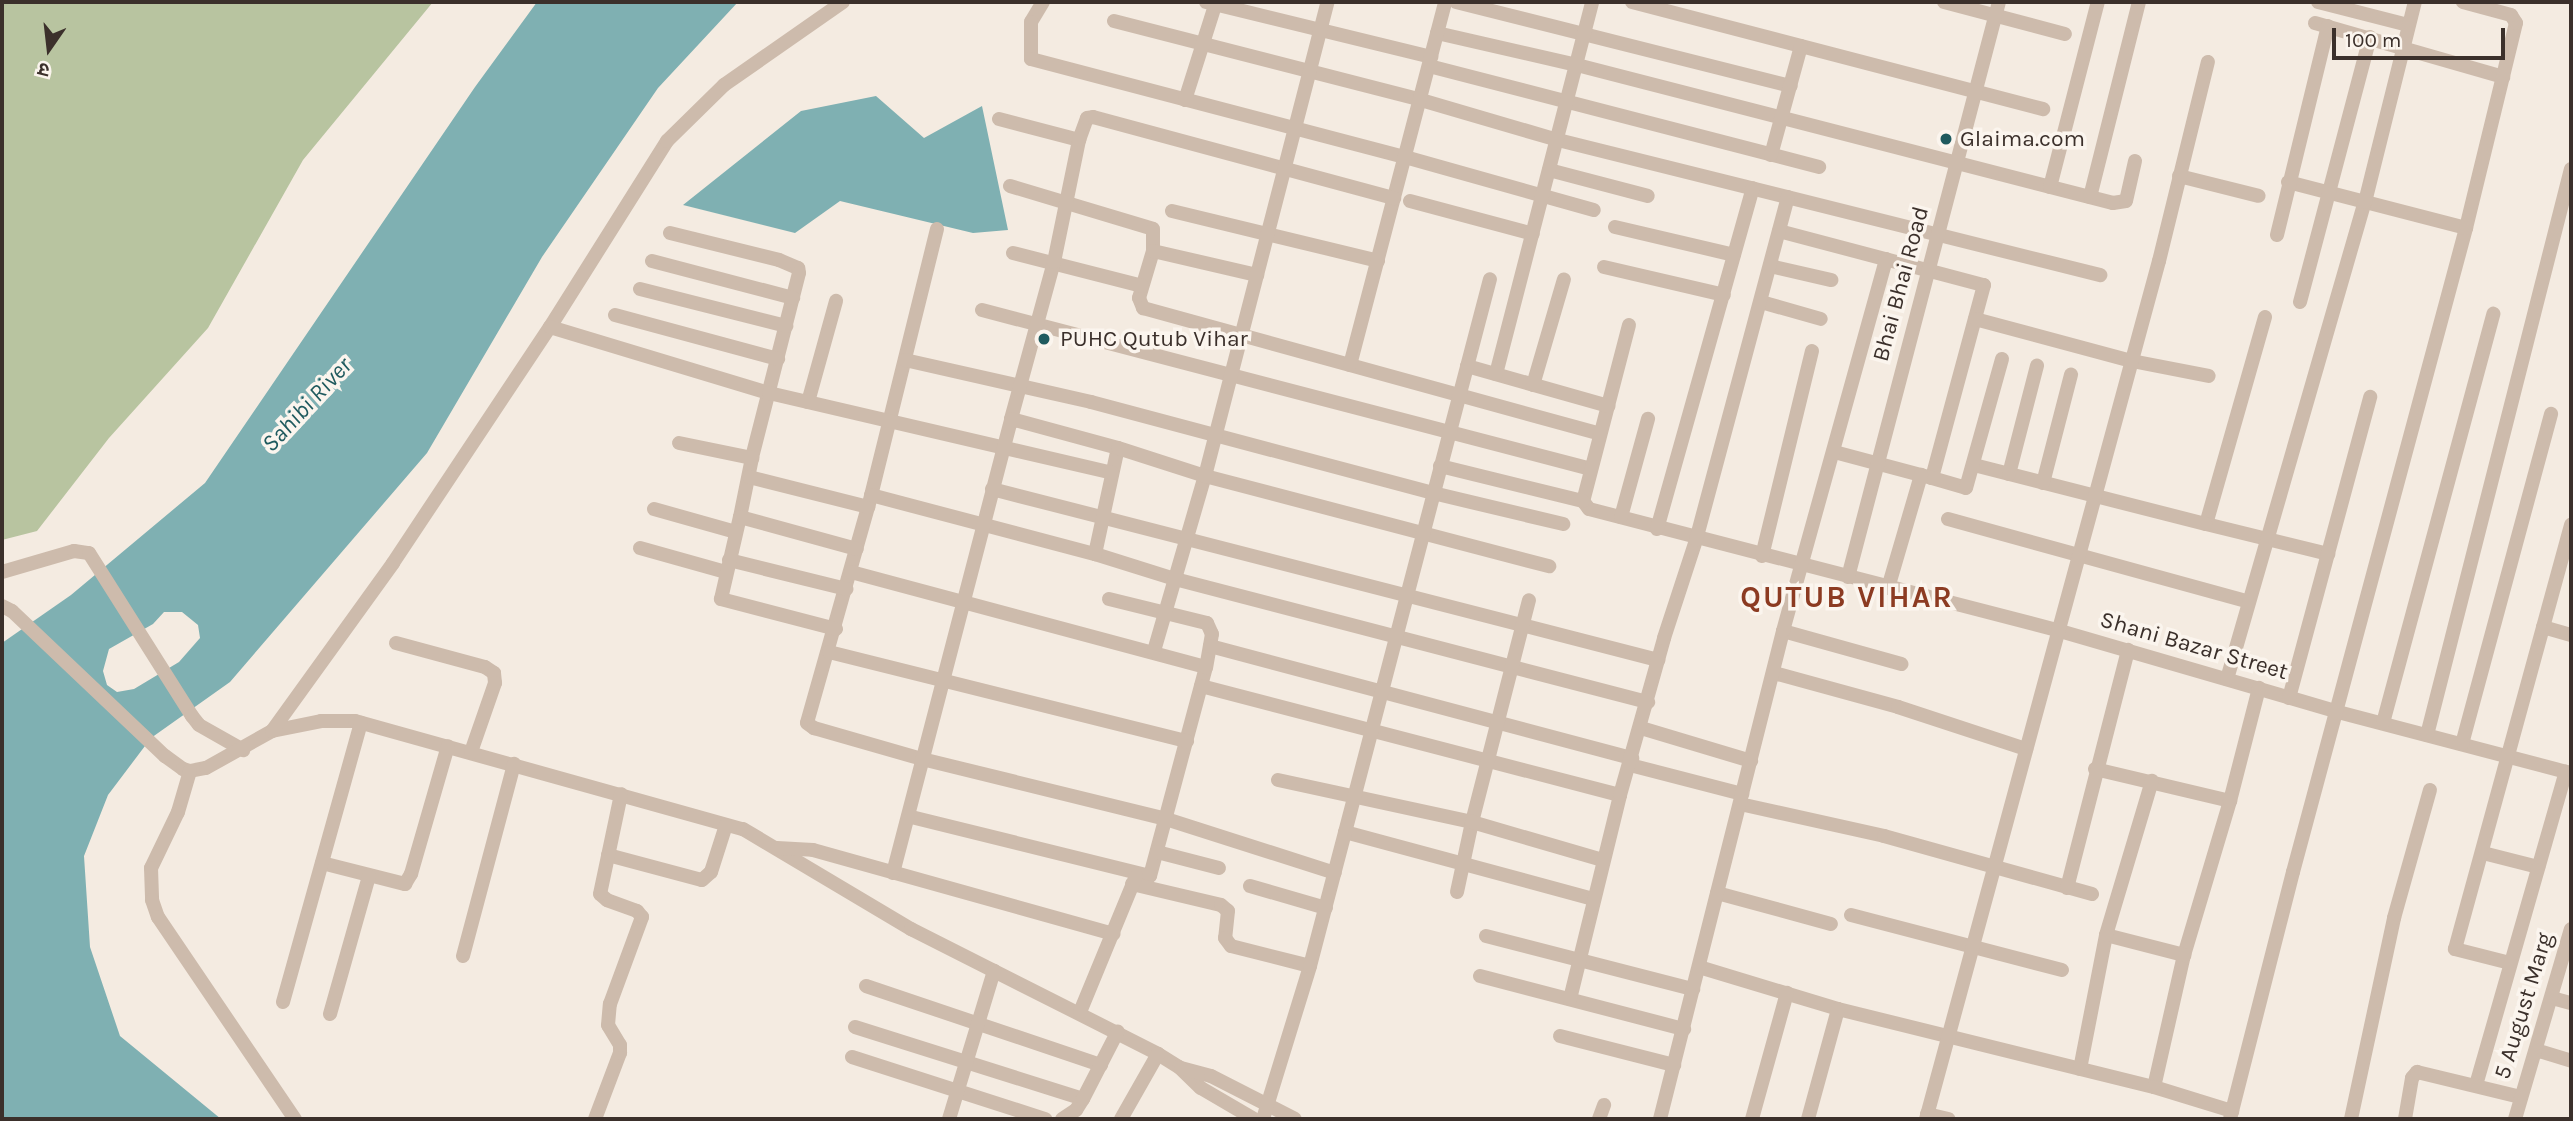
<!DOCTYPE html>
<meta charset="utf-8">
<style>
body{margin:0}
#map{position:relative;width:2573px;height:1121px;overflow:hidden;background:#f4ebe1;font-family:Karla,"Noto Sans Devanagari",sans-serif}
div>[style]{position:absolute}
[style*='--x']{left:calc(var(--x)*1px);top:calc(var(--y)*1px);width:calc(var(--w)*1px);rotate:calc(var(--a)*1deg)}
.green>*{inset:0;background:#b8c4a0}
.water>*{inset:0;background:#7fb0b2}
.minor>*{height:14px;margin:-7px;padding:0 7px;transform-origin:7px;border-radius:7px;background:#cdbbac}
.dots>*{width:19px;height:19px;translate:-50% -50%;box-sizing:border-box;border:4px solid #fbf5ee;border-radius:50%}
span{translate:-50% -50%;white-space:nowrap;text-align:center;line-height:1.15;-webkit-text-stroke:7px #fbf5ee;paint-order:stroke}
.poi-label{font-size:23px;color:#3b302b}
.left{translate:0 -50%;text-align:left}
.street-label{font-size:23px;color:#3b302b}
.water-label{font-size:24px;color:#1f5a5e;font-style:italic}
.district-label{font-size:30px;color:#8c3b22;font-weight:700;letter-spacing:2px}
.frame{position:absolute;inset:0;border:4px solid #3b302b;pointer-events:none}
.north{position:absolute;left:14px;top:14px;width:70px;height:70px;-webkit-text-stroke:5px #fbf5ee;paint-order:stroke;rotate:194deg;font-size:19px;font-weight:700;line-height:28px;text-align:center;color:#3b302b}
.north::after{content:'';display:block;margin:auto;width:24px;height:32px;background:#3b302b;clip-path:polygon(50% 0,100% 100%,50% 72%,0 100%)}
.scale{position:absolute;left:2332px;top:28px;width:173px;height:32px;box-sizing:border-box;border:4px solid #3b302b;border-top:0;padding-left:9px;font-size:21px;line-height:24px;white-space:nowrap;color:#3b302b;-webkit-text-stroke:5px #fbf5ee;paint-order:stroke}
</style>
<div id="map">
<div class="green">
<div style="clip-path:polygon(2px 2px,433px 2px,303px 160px,208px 328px,109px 438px,37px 531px,2px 540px)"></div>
</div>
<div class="water">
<div style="clip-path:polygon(evenodd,537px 2px,738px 2px,658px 88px,542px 257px,427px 453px,230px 682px,151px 738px,108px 795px,84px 856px,90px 947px,120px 1036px,221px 1119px,2px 1119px,2px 643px,71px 595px,205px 483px,475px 87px,537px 2px,164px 612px,182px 612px,198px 625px,200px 638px,179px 662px,134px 689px,117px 692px,107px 685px,103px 671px,109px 649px,153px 624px,164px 612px)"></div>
<div style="clip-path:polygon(876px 96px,924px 138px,982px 106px,1008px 230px,973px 233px,840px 201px,795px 233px,683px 205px,801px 111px)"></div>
</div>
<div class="minor">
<div style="--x:1043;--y:2;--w:23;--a:121"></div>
<div style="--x:1031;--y:22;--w:37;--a:90"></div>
<div style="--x:1031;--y:59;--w:387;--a:14.7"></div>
<div style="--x:1405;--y:157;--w:196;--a:15.7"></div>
<div style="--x:1206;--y:2;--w:232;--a:13.7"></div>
<div style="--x:1456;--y:2;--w:345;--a:14.1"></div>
<div style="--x:1632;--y:2;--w:425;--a:14.6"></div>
<div style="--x:1944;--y:2;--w:125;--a:14.8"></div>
<div style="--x:2318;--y:2;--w:93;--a:14.3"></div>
<div style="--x:1114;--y:21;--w:317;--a:14.4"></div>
<div style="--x:1421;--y:100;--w:143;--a:16.3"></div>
<div style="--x:1558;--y:140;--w:559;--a:13.99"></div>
<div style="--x:2315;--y:23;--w:196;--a:16"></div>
<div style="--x:1437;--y:33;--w:144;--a:12.9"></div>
<div style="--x:1577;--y:65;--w:553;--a:14.44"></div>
<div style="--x:2113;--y:203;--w:13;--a:-9"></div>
<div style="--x:2126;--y:201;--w:41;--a:-77.3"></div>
<div style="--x:1429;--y:66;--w:403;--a:14.5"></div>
<div style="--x:1185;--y:100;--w:103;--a:-72.4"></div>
<div style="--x:999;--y:119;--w:83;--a:14.7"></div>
<div style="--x:1771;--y:155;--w:113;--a:-74.6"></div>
<div style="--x:1549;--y:170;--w:102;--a:14.7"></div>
<div style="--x:2179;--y:176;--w:82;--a:14"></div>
<div style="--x:2288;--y:182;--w:184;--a:14.5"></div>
<div style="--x:1010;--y:186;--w:149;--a:16.7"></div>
<div style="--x:1153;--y:229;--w:22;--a:90"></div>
<div style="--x:1153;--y:251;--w:49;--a:106.6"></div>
<div style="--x:1139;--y:298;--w:11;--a:68"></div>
<div style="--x:1143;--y:308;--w:474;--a:15.4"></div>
<div style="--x:2050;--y:187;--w:191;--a:-75.5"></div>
<div style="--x:2090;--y:197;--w:201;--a:-75.9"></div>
<div style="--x:1410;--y:201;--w:127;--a:15"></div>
<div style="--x:1172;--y:211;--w:212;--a:13.6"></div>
<div style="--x:1615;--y:227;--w:122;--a:13.2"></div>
<div style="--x:937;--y:229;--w:286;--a:103.9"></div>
<div style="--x:868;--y:507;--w:224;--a:105.8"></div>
<div style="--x:807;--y:723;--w:9;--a:36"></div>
<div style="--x:814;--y:728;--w:112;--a:16"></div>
<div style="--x:922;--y:759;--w:251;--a:13.8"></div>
<div style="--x:1166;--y:819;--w:177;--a:17.7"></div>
<div style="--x:1779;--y:231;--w:212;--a:14.8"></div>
<div style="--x:1984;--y:285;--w:200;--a:105.1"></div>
<div style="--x:1932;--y:478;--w:101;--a:-165.1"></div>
<div style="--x:670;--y:233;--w:112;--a:13.9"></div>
<div style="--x:779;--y:260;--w:21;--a:23"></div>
<div style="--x:798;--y:268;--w:5;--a:79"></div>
<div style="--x:799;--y:273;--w:191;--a:104.3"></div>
<div style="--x:752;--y:458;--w:60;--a:101.5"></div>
<div style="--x:2277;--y:235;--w:215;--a:-76.3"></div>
<div style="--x:1153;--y:251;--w:107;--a:13"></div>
<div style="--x:1013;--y:253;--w:133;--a:14.3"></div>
<div style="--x:652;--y:261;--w:146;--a:14.7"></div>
<div style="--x:1770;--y:266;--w:63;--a:12.9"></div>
<div style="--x:1604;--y:267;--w:123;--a:13.1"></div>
<div style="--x:640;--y:289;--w:151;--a:14.2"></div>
<div style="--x:1761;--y:302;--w:62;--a:15.8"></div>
<div style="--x:2300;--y:302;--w:274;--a:-75.2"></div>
<div style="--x:982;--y:310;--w:629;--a:14.63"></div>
<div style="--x:615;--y:315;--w:169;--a:15.1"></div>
<div style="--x:2265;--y:317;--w:215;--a:105.9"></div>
<div style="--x:2206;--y:524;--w:126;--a:13.8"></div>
<div style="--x:1975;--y:319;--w:163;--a:15"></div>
<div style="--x:2132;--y:361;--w:78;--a:11"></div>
<div style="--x:1629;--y:325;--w:182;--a:104.6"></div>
<div style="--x:1583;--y:501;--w:10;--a:53"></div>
<div style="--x:1589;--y:509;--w:487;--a:14.5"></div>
<div style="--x:2060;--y:631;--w:290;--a:16.2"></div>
<div style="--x:2338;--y:712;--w:241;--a:14.7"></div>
<div style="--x:550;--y:327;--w:220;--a:-57.8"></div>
<div style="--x:667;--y:141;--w:80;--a:-44.5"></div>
<div style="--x:724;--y:85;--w:145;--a:-34.9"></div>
<div style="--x:905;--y:360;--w:191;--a:12.7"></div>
<div style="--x:1091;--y:402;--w:354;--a:14.9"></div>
<div style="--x:1433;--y:493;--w:134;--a:13.4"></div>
<div style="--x:1350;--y:365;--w:375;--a:-75.3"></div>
<div style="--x:1467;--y:366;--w:147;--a:15.8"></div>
<div style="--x:1496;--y:374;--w:384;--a:-75.5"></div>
<div style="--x:1533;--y:385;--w:110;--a:-73.7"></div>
<div style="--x:808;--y:402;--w:105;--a:-74.5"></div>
<div style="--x:1011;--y:419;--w:163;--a:-74.7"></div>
<div style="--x:1054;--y:262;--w:125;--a:-78.4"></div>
<div style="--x:1079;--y:140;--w:23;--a:-70"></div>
<div style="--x:1087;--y:118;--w:6;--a:-9"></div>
<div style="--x:1093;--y:117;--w:312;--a:15.1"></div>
<div style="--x:679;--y:443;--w:75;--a:11.6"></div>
<div style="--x:1974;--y:465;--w:239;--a:14.3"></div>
<div style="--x:1440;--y:466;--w:147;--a:13.8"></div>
<div style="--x:2009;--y:474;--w:112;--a:-75.5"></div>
<div style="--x:749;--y:477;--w:123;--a:14.1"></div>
<div style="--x:1932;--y:478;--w:35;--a:16"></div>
<div style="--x:1966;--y:488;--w:134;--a:-74.4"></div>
<div style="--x:2043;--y:483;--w:112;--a:-75.5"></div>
<div style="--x:992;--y:489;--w:688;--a:14.4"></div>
<div style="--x:871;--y:495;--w:232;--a:14.8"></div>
<div style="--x:1095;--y:554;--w:84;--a:17.4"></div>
<div style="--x:1175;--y:579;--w:489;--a:14.6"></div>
<div style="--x:654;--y:509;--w:85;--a:15.7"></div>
<div style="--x:1621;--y:517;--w:102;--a:-74.6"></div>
<div style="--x:1948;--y:519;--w:312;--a:15.4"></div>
<div style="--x:1657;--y:529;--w:354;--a:-74.3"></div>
<div style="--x:640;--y:548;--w:89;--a:15.6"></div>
<div style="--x:1095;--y:554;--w:108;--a:-77.8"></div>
<div style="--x:1762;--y:556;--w:211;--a:-76.3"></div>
<div style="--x:729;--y:560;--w:121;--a:13.9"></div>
<div style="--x:2;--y:572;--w:75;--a:-16.3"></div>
<div style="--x:74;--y:551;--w:15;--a:8"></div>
<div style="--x:89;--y:553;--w:193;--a:57.7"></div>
<div style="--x:192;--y:716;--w:11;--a:52"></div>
<div style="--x:199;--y:725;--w:51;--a:29.6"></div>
<div style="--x:851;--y:572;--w:367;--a:15"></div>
<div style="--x:1206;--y:667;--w:216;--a:105"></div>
<div style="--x:1150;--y:876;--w:249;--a:-166.1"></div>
<div style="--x:1848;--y:577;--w:594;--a:-75.29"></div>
<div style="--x:1888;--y:588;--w:118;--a:-73.7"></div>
<div style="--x:1109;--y:599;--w:101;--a:13.8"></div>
<div style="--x:1207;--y:623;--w:12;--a:66"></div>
<div style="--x:1212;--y:634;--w:34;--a:100"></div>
<div style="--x:2;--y:606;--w:11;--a:27"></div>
<div style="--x:12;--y:611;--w:211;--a:43.5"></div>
<div style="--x:165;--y:756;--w:22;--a:36"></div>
<div style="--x:183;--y:769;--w:7;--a:16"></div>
<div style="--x:190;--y:771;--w:16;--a:-11"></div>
<div style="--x:206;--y:768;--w:76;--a:-29.3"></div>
<div style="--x:272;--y:731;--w:50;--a:-11.5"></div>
<div style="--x:321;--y:721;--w:34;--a:0"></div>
<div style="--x:355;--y:721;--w:403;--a:15.6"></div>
<div style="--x:743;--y:829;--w:196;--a:30.8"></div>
<div style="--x:911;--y:929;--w:277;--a:26.8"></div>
<div style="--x:1158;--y:1054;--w:25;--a:32"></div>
<div style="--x:1179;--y:1067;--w:30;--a:44"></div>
<div style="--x:1201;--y:1088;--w:61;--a:30.3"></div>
<div style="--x:2543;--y:627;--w:29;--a:16"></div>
<div style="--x:836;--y:629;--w:119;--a:-165.4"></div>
<div style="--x:721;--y:599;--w:84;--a:-77"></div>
<div style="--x:740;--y:517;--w:121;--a:15.3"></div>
<div style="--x:1783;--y:631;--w:123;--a:15.6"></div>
<div style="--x:396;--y:643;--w:92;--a:15.1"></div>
<div style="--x:485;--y:667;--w:11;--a:34"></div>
<div style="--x:494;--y:673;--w:10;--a:84"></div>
<div style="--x:495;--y:683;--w:73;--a:109.2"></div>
<div style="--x:1210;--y:646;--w:437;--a:14.9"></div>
<div style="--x:1154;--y:651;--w:182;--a:-73.8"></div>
<div style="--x:1205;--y:476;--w:490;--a:-75.5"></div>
<div style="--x:829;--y:652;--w:369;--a:14"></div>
<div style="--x:1774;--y:673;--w:129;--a:15.3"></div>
<div style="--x:1898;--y:707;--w:135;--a:18.2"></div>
<div style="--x:2227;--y:679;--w:497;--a:-73.9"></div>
<div style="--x:2365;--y:202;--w:206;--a:-76"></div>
<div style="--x:1201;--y:686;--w:433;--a:14.6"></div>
<div style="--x:2289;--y:698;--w:312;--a:-74.9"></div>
<div style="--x:2383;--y:723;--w:424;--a:-74.9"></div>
<div style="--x:1641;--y:728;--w:115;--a:16.7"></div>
<div style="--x:272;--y:731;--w:207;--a:-54.2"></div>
<div style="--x:393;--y:563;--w:283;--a:-56.4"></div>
<div style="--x:550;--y:327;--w:229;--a:16.8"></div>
<div style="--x:769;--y:393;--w:352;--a:13.1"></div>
<div style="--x:2427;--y:735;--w:584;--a:-75.73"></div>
<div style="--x:2462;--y:744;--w:342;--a:-74.9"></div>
<div style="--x:1630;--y:765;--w:116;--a:14.5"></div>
<div style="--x:2095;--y:769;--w:139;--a:13.3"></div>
<div style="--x:2230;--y:801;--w:161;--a:106.6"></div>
<div style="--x:2184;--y:955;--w:135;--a:102.8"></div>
<div style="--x:190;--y:771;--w:43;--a:106.3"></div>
<div style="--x:178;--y:812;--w:62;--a:115.7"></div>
<div style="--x:151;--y:868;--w:32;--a:88"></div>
<div style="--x:152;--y:900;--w:18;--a:71"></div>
<div style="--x:158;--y:917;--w:244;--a:55.9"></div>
<div style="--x:1278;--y:780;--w:198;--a:12.2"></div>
<div style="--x:1472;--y:822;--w:229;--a:-75.6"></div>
<div style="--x:2230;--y:801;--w:117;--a:-75.6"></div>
<div style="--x:1740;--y:804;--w:148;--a:12.5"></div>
<div style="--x:1884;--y:836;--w:216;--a:15.6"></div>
<div style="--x:1345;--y:832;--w:257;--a:15.1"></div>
<div style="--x:777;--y:848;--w:36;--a:3"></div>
<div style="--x:813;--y:850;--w:312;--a:15.6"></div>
<div style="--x:1157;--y:852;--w:64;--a:14.5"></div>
<div style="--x:2483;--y:853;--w:57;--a:14.3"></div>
<div style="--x:608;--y:855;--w:97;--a:14.9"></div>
<div style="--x:702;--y:880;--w:12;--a:-42"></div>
<div style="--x:711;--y:872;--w:49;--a:-72.3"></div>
<div style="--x:322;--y:863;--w:86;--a:14.2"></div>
<div style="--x:405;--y:884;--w:12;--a:-59"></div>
<div style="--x:411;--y:874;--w:133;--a:-73.9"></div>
<div style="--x:893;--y:873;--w:469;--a:-75.4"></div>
<div style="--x:1011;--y:419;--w:111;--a:15.2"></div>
<div style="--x:1118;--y:448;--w:91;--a:17.8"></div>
<div style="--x:1205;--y:476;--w:356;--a:14.7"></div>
<div style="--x:1132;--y:884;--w:91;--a:13.3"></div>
<div style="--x:1221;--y:905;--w:9;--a:41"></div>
<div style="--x:1228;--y:911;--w:27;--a:96"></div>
<div style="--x:1225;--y:938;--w:10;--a:53"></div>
<div style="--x:1231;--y:946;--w:81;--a:14.2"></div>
<div style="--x:1250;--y:886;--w:79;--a:16.1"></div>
<div style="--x:2067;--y:888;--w:246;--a:-75.6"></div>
<div style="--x:1457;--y:892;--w:72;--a:-77.9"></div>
<div style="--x:1472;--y:822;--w:136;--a:16.2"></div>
<div style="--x:1717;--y:893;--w:118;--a:15.2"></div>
<div style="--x:1851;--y:915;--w:218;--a:14.6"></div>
<div style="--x:2106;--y:935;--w:81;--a:14.4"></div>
<div style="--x:1486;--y:936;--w:214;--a:14.4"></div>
<div style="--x:463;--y:956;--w:199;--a:-75.1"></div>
<div style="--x:2510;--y:963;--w:57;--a:-165.7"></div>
<div style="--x:2455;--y:949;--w:440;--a:-74.7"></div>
<div style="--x:1699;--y:967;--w:145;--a:16.8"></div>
<div style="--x:1838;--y:1009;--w:325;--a:13.9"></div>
<div style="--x:2154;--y:1087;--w:82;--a:17.1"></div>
<div style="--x:1480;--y:976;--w:211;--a:14.6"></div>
<div style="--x:866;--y:986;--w:248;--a:18.6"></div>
<div style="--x:2552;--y:998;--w:20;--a:15"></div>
<div style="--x:1570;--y:999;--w:210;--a:-76.2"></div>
<div style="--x:1620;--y:795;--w:163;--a:-74.3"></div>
<div style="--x:1664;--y:638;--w:103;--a:-71.9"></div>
<div style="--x:1696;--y:540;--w:355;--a:-75"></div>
<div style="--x:283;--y:1002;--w:290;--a:-74.4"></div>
<div style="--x:1080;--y:1012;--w:147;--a:-67.6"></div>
<div style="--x:330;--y:1014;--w:143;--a:-74.2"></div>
<div style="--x:855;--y:1027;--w:239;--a:17.5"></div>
<div style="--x:1560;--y:1036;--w:118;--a:14.3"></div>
<div style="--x:2536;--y:1050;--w:37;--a:17"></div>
<div style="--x:852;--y:1057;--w:203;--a:17.8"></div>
<div style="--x:1181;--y:1068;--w:31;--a:15"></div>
<div style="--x:1211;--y:1076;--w:94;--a:27.1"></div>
<div style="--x:2080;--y:1069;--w:136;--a:-79"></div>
<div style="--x:2106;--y:935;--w:161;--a:-73.4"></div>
<div style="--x:2476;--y:1085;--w:326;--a:-74"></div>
<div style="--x:1927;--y:1114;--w:22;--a:13"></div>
<div style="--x:595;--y:1119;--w:71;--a:-69.3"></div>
<div style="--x:620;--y:1053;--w:8;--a:-90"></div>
<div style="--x:620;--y:1045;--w:23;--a:-121"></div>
<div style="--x:608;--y:1025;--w:21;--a:-85"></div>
<div style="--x:610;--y:1004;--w:93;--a:-69.8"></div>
<div style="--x:642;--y:917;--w:8;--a:-130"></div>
<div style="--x:637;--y:911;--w:32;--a:-160"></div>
<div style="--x:607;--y:900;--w:9;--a:-139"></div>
<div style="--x:600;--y:894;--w:102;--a:-78.1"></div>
<div style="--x:949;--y:1119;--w:155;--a:-73.1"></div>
<div style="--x:1062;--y:1119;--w:17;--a:-33"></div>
<div style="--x:1076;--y:1110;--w:13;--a:-58"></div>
<div style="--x:1083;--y:1099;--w:76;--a:-62.8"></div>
<div style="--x:1121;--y:1119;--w:75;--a:-60.4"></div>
<div style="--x:1263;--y:1119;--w:160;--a:-72.9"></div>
<div style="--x:1310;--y:966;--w:710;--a:-75.32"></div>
<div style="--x:1599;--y:1119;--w:15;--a:-70"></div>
<div style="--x:1660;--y:1119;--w:503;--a:-75.85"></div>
<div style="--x:1783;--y:631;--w:386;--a:-74.5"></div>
<div style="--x:1752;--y:1119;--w:131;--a:-74.5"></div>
<div style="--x:1808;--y:1119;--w:114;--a:-74.7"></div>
<div style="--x:1926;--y:1119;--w:889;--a:-74.81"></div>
<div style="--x:2159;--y:261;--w:205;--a:-76.2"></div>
<div style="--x:2230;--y:1119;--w:255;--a:-75.7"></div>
<div style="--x:2293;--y:872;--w:667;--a:-74.96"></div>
<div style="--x:2466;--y:228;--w:211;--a:-76.3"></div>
<div style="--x:2516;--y:23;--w:9;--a:-122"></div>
<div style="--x:2511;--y:15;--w:50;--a:-164.8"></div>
<div style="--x:2351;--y:1119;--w:206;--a:-77.9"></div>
<div style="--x:2394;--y:918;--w:133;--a:-74.3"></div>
<div style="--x:2405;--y:1119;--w:42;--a:-80.3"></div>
<div style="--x:2412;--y:1078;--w:8;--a:-50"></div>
<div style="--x:2417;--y:1072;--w:106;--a:13.6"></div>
<div style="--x:2515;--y:1119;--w:198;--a:-73.6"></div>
</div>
<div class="dots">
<div style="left:1946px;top:139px;background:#1f5a5e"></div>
<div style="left:1044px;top:339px;background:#1f5a5e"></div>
</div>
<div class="poi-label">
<span class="left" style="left:1960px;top:139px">Glaima.com</span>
<span class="left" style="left:1060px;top:339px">PUHC Qutub Vihar</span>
</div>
<div class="street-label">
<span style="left:1901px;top:284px;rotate:-75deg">Bhai Bhai Road</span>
<span style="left:2194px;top:646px;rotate:16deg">Shani Bazar Street</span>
<span style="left:2524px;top:1006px;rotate:-73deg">5 August Marg</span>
</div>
<div class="water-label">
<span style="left:307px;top:405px;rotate:-47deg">Sahibi River</span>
</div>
<div class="district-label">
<span style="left:1847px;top:597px">QUTUB VIHAR</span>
</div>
<div class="frame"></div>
<div class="north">उ</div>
<div class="scale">100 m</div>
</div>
